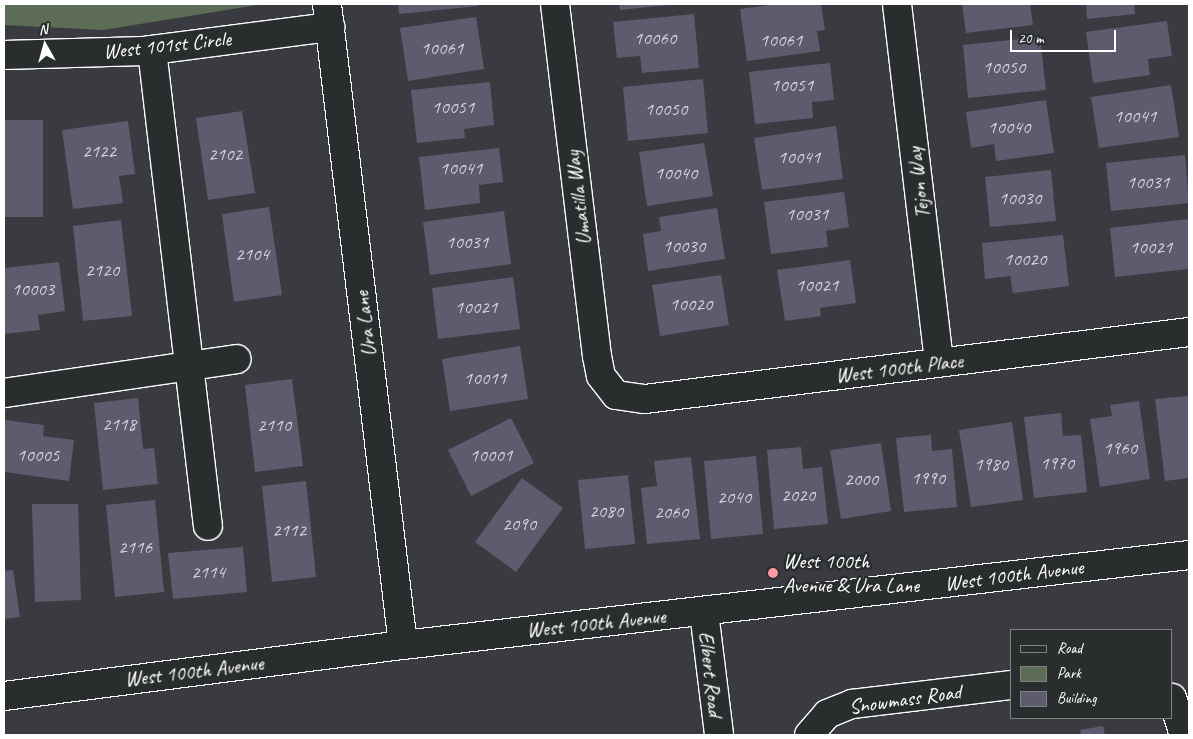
<!DOCTYPE html>
<style>
body{margin:0}
#map{position:relative;width:1193px;height:739px;overflow:hidden;background:#393b41;font-family:Caveat,sans-serif}
div>[style]{position:absolute}
[style*='--x']{left:calc(var(--x)*1px);top:calc(var(--y)*1px);width:calc(var(--w)*1px);rotate:calc(var(--a)*1deg)}
.green>*{inset:0;background:#5d6c55}
.building>*{inset:0;background:#5d5b6d}
.roads{filter:drop-shadow(1px 0 #fff) drop-shadow(-1px 0 #fff) drop-shadow(0 1px #fff) drop-shadow(0 -1px #fff)}
.minor>*{height:28px;margin:-14px;padding:0 14px;transform-origin:14px;border-radius:14px;background:#2a2d2e}
.dots>*{width:14px;height:14px;translate:-50% -50%;box-sizing:border-box;border:2px solid #2a2d2e;border-radius:50%}
span{translate:-50% -50%;white-space:nowrap;text-align:center;line-height:1.15;-webkit-text-stroke:5px #2a2d2e;paint-order:stroke}
.number-label{font-size:19px;color:#d6d6da}
.number-label span{-webkit-text-stroke-width:0}
.street-label{font-size:21px;color:#fff}
.poi-label{font-size:21px;color:#fff}
.left{translate:0 -50%;text-align:left}
.frame{position:absolute;inset:0;border:5px solid #fff;pointer-events:none}
.legend{position:absolute;left:1010px;top:629px;width:162px;height:90px;box-sizing:border-box;background:#2a2d2e;border:1px solid #7f8182;margin:0;padding:6px 9px;list-style:none;font-size:15px;color:#fff}
.legend li{display:flex;align-items:center;gap:10px;height:25px}
.legend b{width:25px;border:1px solid #7f8182}
.north{position:absolute;left:20px;top:20px;width:50px;height:50px;-webkit-text-stroke:4px #2a2d2e;paint-order:stroke;rotate:353deg;font-size:14px;font-weight:700;line-height:20px;text-align:center;color:#fff}
.north::after{content:'';display:block;margin:auto;width:18px;height:22px;background:#fff;clip-path:polygon(50% 0,100% 100%,50% 72%,0 100%)}
.scale{position:absolute;left:1010px;top:30px;width:106px;height:22px;box-sizing:border-box;border:2px solid #fff;border-top:0;padding-left:6px;font-size:15px;line-height:18px;white-space:nowrap;color:#fff;-webkit-text-stroke:4px #2a2d2e;paint-order:stroke}
</style>
<div id="map">
<div class="green">
<div style="clip-path:polygon(4px 4px,264px 4px,103px 30px,4px 25px)"></div>
</div>
<div class="building">
<div style="clip-path:polygon(398px 4px,478px 4px,478px 6px,399px 14px)"></div>
<div style="clip-path:polygon(619px 4px,668px 4px,668px 5px,620px 10px)"></div>
<div style="clip-path:polygon(776px 4px,821px 4px,825px 30px,817px 31px,820px 51px,747px 61px,740px 9px)"></div>
<div style="clip-path:polygon(962px 4px,1030px 4px,1033px 25px,966px 33px)"></div>
<div style="clip-path:polygon(1086px 4px,1134px 4px,1135px 14px,1087px 19px)"></div>
<div style="clip-path:polygon(694px 14px,699px 68px,642px 73px,640px 56px,617px 58px,613px 22px)"></div>
<div style="clip-path:polygon(476px 17px,484px 69px,408px 81px,400px 28px)"></div>
<div style="clip-path:polygon(1167px 21px,1172px 56px,1148px 59px,1150px 75px,1093px 83px,1086px 32px)"></div>
<div style="clip-path:polygon(1040px 37px,1046px 90px,968px 98px,963px 45px)"></div>
<div style="clip-path:polygon(830px 63px,834px 100px,812px 102px,813px 118px,755px 124px,749px 72px)"></div>
<div style="clip-path:polygon(703px 79px,708px 133px,628px 141px,623px 87px)"></div>
<div style="clip-path:polygon(490px 82px,494px 125px,464px 129px,465px 138px,417px 143px,411px 90px)"></div>
<div style="clip-path:polygon(1171px 85px,1179px 137px,1099px 148px,1091px 97px)"></div>
<div style="clip-path:polygon(1046px 100px,1054px 153px,996px 161px,994px 144px,971px 148px,966px 112px)"></div>
<div style="clip-path:polygon(242px 111px,255px 193px,208px 200px,196px 118px)"></div>
<div style="clip-path:polygon(4px 120px,43px 120px,43px 217px,4px 217px)"></div>
<div style="clip-path:polygon(128px 121px,135px 174px,119px 176px,123px 203px,73px 209px,62px 130px)"></div>
<div style="clip-path:polygon(836px 126px,843px 179px,762px 190px,754px 138px)"></div>
<div style="clip-path:polygon(704px 143px,713px 196px,647px 206px,639px 152px)"></div>
<div style="clip-path:polygon(499px 148px,503px 182px,479px 185px,480px 203px,425px 210px,419px 157px)"></div>
<div style="clip-path:polygon(1185px 155px,1189px 203px,1111px 211px,1106px 163px)"></div>
<div style="clip-path:polygon(1051px 170px,1056px 221px,990px 227px,985px 177px)"></div>
<div style="clip-path:polygon(844px 192px,849px 227px,826px 231px,828px 247px,771px 254px,764px 202px)"></div>
<div style="clip-path:polygon(269px 207px,282px 295px,234px 302px,222px 214px)"></div>
<div style="clip-path:polygon(717px 208px,725px 259px,648px 271px,643px 234px,661px 231px,659px 217px)"></div>
<div style="clip-path:polygon(504px 211px,511px 264px,430px 275px,423px 222px)"></div>
<div style="clip-path:polygon(1189px 219px,1189px 269px,1115px 277px,1110px 228px)"></div>
<div style="clip-path:polygon(121px 220px,132px 316px,83px 321px,73px 226px)"></div>
<div style="clip-path:polygon(1063px 235px,1069px 286px,1013px 293px,1010px 276px,985px 279px,982px 243px)"></div>
<div style="clip-path:polygon(850px 260px,856px 303px,820px 308px,821px 316px,785px 321px,777px 270px)"></div>
<div style="clip-path:polygon(59px 262px,65px 311px,38px 315px,40px 330px,4px 334px,4px 268px)"></div>
<div style="clip-path:polygon(721px 275px,729px 325px,660px 336px,652px 285px)"></div>
<div style="clip-path:polygon(513px 277px,520px 329px,438px 339px,432px 288px)"></div>
<div style="clip-path:polygon(520px 346px,528px 399px,450px 411px,442px 359px)"></div>
<div style="clip-path:polygon(292px 379px,303px 466px,255px 472px,245px 385px)"></div>
<div style="clip-path:polygon(1189px 396px,1189px 478px,1165px 481px,1155px 399px)"></div>
<div style="clip-path:polygon(138px 398px,143px 449px,154px 448px,158px 484px,103px 490px,94px 403px)"></div>
<div style="clip-path:polygon(1139px 401px,1150px 479px,1100px 487px,1090px 419px,1112px 416px,1110px 405px)"></div>
<div style="clip-path:polygon(1061px 413px,1063px 436px,1081px 435px,1087px 492px,1034px 498px,1024px 417px)"></div>
<div style="clip-path:polygon(511px 418px,534px 463px,471px 496px,448px 450px)"></div>
<div style="clip-path:polygon(4px 420px,44px 425px,43px 436px,74px 440px,69px 481px,4px 472px)"></div>
<div style="clip-path:polygon(1012px 422px,1023px 500px,971px 507px,959px 430px)"></div>
<div style="clip-path:polygon(931px 435px,932px 451px,952px 449px,957px 507px,904px 512px,896px 438px)"></div>
<div style="clip-path:polygon(881px 443px,891px 511px,841px 519px,830px 450px)"></div>
<div style="clip-path:polygon(801px 447px,803px 469px,822px 467px,828px 524px,774px 529px,767px 450px)"></div>
<div style="clip-path:polygon(756px 456px,763px 534px,711px 539px,704px 461px)"></div>
<div style="clip-path:polygon(691px 457px,700px 539px,647px 544px,641px 488px,657px 486px,654px 461px)"></div>
<div style="clip-path:polygon(628px 475px,635px 544px,585px 549px,578px 480px)"></div>
<div style="clip-path:polygon(522px 478px,563px 508px,516px 572px,475px 542px)"></div>
<div style="clip-path:polygon(306px 481px,316px 577px,272px 582px,262px 486px)"></div>
<div style="clip-path:polygon(155px 500px,164px 592px,115px 597px,106px 505px)"></div>
<div style="clip-path:polygon(32px 504px,78px 504px,81px 600px,35px 602px)"></div>
<div style="clip-path:polygon(243px 547px,247px 592px,173px 599px,168px 553px)"></div>
<div style="clip-path:polygon(13px 570px,20px 617px,4px 619px,4px 571px)"></div>
<div style="clip-path:polygon(1103px 726px,1105px 735px,1081px 735px,1080px 730px)"></div>
</div>
<div class="roads">
<div class="minor">
<div style="--x:327;--y:4;--w:645;--a:83.24"></div>
<div style="--x:555;--y:4;--w:354;--a:83.2"></div>
<div style="--x:597;--y:356;--w:20;--a:79"></div>
<div style="--x:601;--y:376;--w:24;--a:52"></div>
<div style="--x:616;--y:395;--w:29;--a:8"></div>
<div style="--x:645;--y:399;--w:548;--a:-7.02"></div>
<div style="--x:897;--y:4;--w:361;--a:83.3"></div>
<div style="--x:152;--y:50;--w:479;--a:83.3"></div>
<div style="--x:4;--y:55;--w:140;--a:-1.6"></div>
<div style="--x:144;--y:51;--w:188;--a:-7.4"></div>
<div style="--x:4;--y:393;--w:235;--a:-8.3"></div>
<div style="--x:704;--y:612;--w:124;--a:83"></div>
<div style="--x:4;--y:696;--w:402;--a:-7.3"></div>
<div style="--x:403;--y:645;--w:791;--a:-6.53"></div>
<div style="--x:1172;--y:698;--w:39;--a:72"></div>
<div style="--x:809;--y:735;--w:28;--a:-49"></div>
<div style="--x:827;--y:714;--w:27;--a:-22"></div>
<div style="--x:852;--y:704;--w:161;--a:-6.8"></div>
</div>
</div>
<div class="dots">
<div style="left:773px;top:573px;background:#ff9aa2"></div>
</div>
<div class="number-label">
<span style="left:655px;top:39px">10060</span>
<span style="left:781px;top:41px">10061</span>
<span style="left:442px;top:49px">10061</span>
<span style="left:1004px;top:68px">10050</span>
<span style="left:792px;top:86px">10051</span>
<span style="left:453px;top:108px">10051</span>
<span style="left:666px;top:110px">10050</span>
<span style="left:1135px;top:117px">10041</span>
<span style="left:1009px;top:128px">10040</span>
<span style="left:99px;top:152px">2122</span>
<span style="left:225px;top:155px">2102</span>
<span style="left:799px;top:158px">10041</span>
<span style="left:461px;top:169px">10041</span>
<span style="left:676px;top:174px">10040</span>
<span style="left:1148px;top:183px">10031</span>
<span style="left:1020px;top:199px">10030</span>
<span style="left:807px;top:215px">10031</span>
<span style="left:467px;top:243px">10031</span>
<span style="left:684px;top:247px">10030</span>
<span style="left:1151px;top:248px">10021</span>
<span style="left:252px;top:255px">2104</span>
<span style="left:1025px;top:260px">10020</span>
<span style="left:102px;top:271px">2120</span>
<span style="left:817px;top:286px">10021</span>
<span style="left:33px;top:290px">10003</span>
<span style="left:691px;top:305px">10020</span>
<span style="left:476px;top:308px">10021</span>
<span style="left:485px;top:379px">10011</span>
<span style="left:119px;top:425px">2118</span>
<span style="left:274px;top:426px">2110</span>
<span style="left:1120px;top:449px">1960</span>
<span style="left:38px;top:456px">10005</span>
<span style="left:491px;top:456px">10001</span>
<span style="left:1057px;top:464px">1970</span>
<span style="left:991px;top:465px">1980</span>
<span style="left:928px;top:479px">1990</span>
<span style="left:861px;top:480px">2000</span>
<span style="left:798px;top:496px">2020</span>
<span style="left:734px;top:498px">2040</span>
<span style="left:606px;top:512px">2080</span>
<span style="left:671px;top:513px">2060</span>
<span style="left:519px;top:525px">2090</span>
<span style="left:289px;top:531px">2112</span>
<span style="left:135px;top:548px">2116</span>
<span style="left:208px;top:573px">2114</span>
</div>
<div class="street-label">
<span style="left:167px;top:45px;rotate:-6deg">West 101st Circle</span>
<span style="left:918px;top:183px;rotate:-97deg">Tejon Way</span>
<span style="left:578px;top:198px;rotate:-97deg">Umatilla Way</span>
<span style="left:365px;top:324px;rotate:-97deg">Ura Lane</span>
<span style="left:899px;top:368px;rotate:-7deg">West 100th Place</span>
<span style="left:1014px;top:575px;rotate:-7deg">West 100th Avenue</span>
<span style="left:596px;top:623px;rotate:-6deg">West 100th Avenue</span>
<span style="left:194px;top:671px;rotate:-7deg">West 100th Avenue</span>
<span style="left:711px;top:674px;rotate:83deg">Elbert Road</span>
<span style="left:905px;top:699px;rotate:-8deg">Snowmass Road</span>
</div>
<div class="poi-label">
<span class="left" style="left:783px;top:573px">West 100th<br>Avenue &amp; Ura Lane</span>
</div>
<div class="frame"></div>
<ul class="legend">
<li><b style="height:6px;background:#2a2d2e"></b>Road</li>
<li><b style="height:14px;background:#5d6c55"></b>Park</li>
<li><b style="height:14px;background:#5d5b6d"></b>Building</li>
</ul>
<div class="north">N</div>
<div class="scale">20 m</div>
</div>
